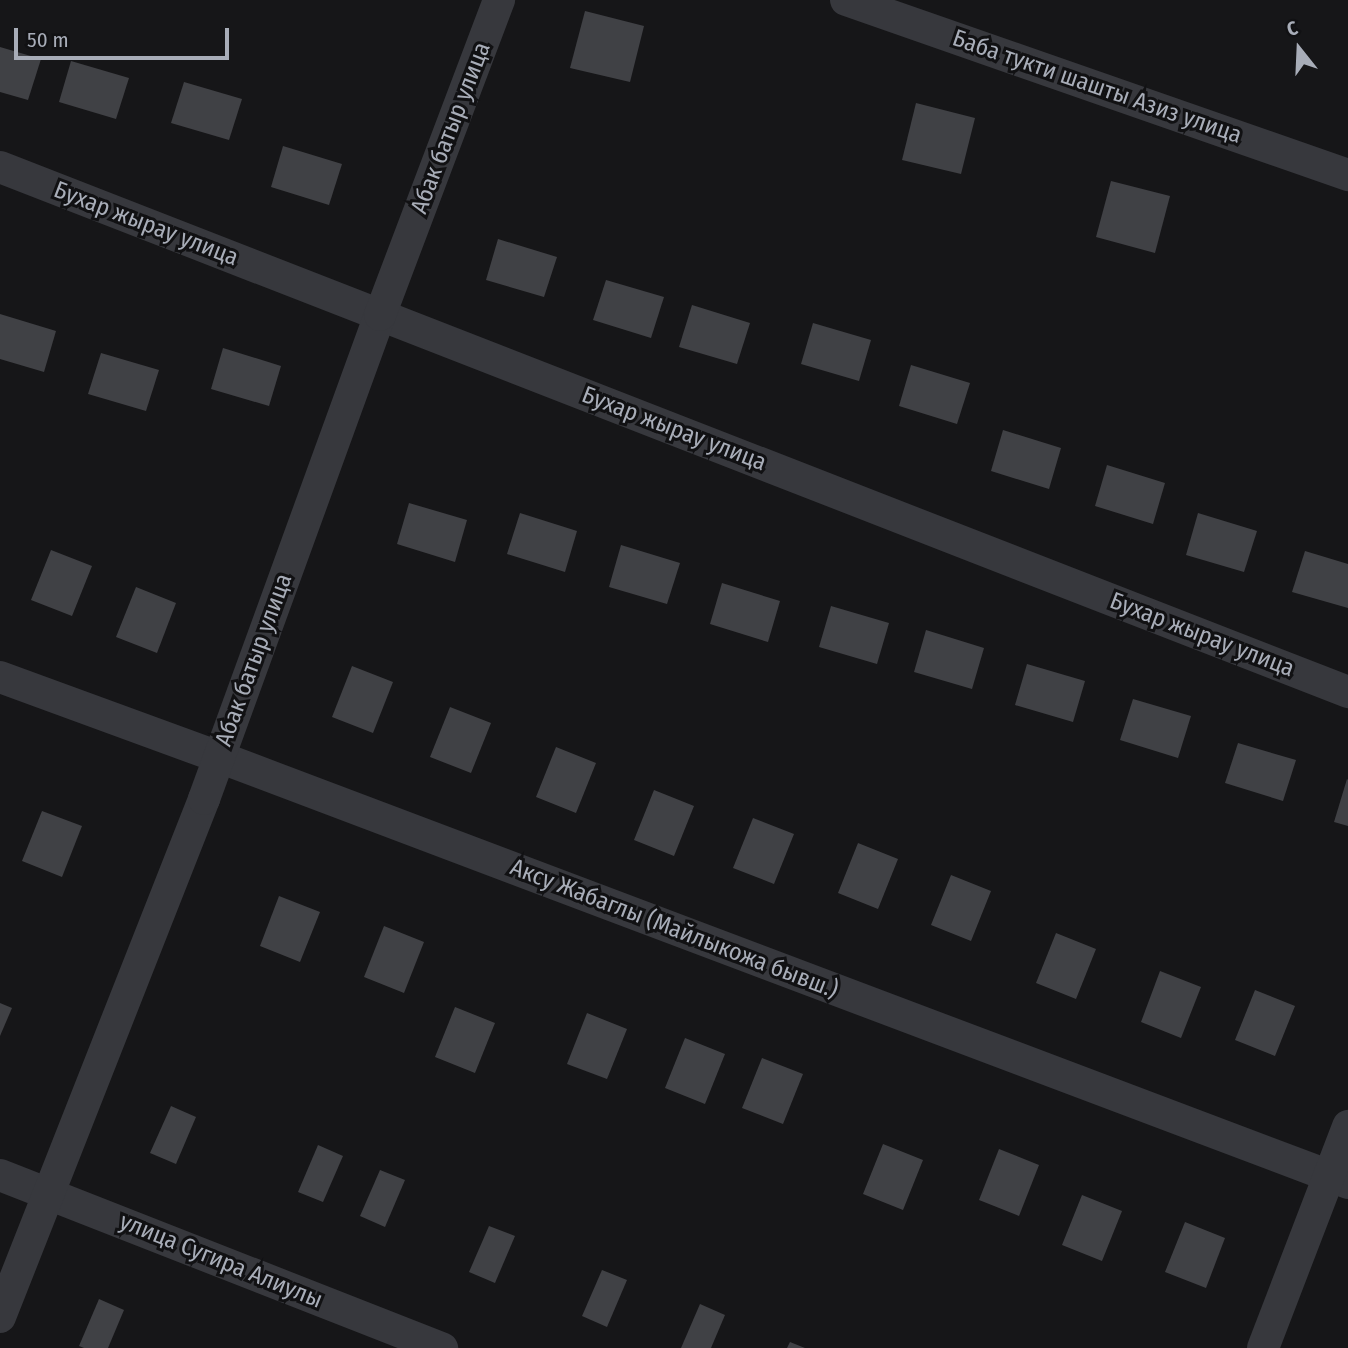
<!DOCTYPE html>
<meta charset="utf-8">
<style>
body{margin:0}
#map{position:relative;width:1348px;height:1348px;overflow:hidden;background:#161618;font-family:"Fira Sans Condensed",sans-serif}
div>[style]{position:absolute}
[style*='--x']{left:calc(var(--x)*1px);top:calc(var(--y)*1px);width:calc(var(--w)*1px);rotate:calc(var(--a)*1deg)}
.building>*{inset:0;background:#404145}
.minor>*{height:32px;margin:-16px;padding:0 16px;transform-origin:16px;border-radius:16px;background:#37383d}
span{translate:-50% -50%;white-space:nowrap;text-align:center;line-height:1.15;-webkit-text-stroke:6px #111113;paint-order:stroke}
.street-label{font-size:24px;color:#a8adb8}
.north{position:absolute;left:1264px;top:14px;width:70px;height:70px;-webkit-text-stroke:5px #111113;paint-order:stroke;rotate:342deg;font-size:19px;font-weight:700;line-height:28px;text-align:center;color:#a8adb8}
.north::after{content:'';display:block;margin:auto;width:24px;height:32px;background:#a8adb8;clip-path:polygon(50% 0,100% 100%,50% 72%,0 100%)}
.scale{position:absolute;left:14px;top:28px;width:215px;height:32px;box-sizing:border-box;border:4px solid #a8adb8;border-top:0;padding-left:9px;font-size:21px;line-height:24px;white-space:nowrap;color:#a8adb8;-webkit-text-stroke:5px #111113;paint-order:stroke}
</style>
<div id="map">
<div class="building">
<div style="clip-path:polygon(585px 11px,644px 26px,630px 82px,570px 68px)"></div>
<div style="clip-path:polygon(0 47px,41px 59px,28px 100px,0 92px)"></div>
<div style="clip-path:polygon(71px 61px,129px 78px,116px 119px,59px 102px)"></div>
<div style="clip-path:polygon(184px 82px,242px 99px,229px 140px,171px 123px)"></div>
<div style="clip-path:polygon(916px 103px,975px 118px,961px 174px,902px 160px)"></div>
<div style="clip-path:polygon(283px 146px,342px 164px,329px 205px,271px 187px)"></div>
<div style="clip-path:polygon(1111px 181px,1170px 196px,1155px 253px,1096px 237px)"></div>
<div style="clip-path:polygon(498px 239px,557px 257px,544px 297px,486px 280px)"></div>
<div style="clip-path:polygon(606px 280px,664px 297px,651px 338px,593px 320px)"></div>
<div style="clip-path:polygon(692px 305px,750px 323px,737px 364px,679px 347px)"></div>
<div style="clip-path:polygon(0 314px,56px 331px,44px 372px,0 359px)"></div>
<div style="clip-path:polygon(813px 323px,871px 340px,859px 381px,801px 364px)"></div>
<div style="clip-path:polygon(223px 348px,281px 366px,269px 406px,211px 389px)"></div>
<div style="clip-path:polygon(101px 353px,159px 370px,146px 411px,88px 394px)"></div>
<div style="clip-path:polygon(911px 365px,970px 383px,957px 424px,899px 406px)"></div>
<div style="clip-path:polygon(1003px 430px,1061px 448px,1049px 489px,991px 471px)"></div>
<div style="clip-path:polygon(1107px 465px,1165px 483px,1153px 524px,1095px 506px)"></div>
<div style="clip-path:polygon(409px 503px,467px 520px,455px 562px,397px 544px)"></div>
<div style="clip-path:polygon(520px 513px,577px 531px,565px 572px,507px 554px)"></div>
<div style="clip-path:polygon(1198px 513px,1257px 531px,1244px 572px,1186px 555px)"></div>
<div style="clip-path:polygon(621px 545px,680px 563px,667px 604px,609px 587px)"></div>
<div style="clip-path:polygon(51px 550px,92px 566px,72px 616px,31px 600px)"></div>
<div style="clip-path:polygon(1305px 551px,1348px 564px,1348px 608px,1292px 592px)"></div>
<div style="clip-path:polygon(722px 583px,780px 601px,768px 642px,710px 624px)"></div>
<div style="clip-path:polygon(136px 587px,176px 603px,157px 653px,116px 637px)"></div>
<div style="clip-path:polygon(831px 606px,889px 623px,877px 664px,819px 647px)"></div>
<div style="clip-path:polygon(926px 630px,984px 648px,972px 689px,914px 672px)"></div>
<div style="clip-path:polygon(1027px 664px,1085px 681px,1073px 722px,1015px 705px)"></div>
<div style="clip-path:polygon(352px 666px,393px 682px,373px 733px,332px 717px)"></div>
<div style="clip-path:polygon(1133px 699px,1191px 716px,1178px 758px,1120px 740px)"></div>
<div style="clip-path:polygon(450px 707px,491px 723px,471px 773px,430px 757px)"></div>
<div style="clip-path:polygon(1238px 743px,1296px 760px,1283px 801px,1225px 783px)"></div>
<div style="clip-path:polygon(556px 747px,596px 763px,576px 813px,536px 797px)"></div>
<div style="clip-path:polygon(1347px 779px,1348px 780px,1348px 826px,1334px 822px)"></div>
<div style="clip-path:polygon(654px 790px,694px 806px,674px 856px,634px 840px)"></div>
<div style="clip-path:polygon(42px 811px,82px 826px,62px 877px,22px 861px)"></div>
<div style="clip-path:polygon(753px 818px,794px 834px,774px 884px,733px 868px)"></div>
<div style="clip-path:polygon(858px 843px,898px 859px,878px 909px,838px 893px)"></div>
<div style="clip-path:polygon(951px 875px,991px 891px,971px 941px,931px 925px)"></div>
<div style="clip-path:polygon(279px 896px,320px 912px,300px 962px,260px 946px)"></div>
<div style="clip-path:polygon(384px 926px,424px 942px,404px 993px,364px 977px)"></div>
<div style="clip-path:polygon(1056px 933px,1096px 949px,1076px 999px,1036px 983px)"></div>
<div style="clip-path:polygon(1160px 971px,1201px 987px,1181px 1038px,1141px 1022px)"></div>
<div style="clip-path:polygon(1255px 990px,1295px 1006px,1275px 1056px,1235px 1040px)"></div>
<div style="clip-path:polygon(0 1003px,12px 1008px,0 1036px)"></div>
<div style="clip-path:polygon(455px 1007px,495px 1023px,475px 1073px,435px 1057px)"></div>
<div style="clip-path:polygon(587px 1013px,627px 1029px,607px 1079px,567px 1064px)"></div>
<div style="clip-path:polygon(685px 1038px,725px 1054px,705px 1104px,665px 1088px)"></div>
<div style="clip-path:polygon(762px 1058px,803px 1074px,783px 1124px,742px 1108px)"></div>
<div style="clip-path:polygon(171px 1106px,196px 1117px,176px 1164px,150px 1153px)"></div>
<div style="clip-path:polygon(883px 1144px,923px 1160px,903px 1210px,863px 1194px)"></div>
<div style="clip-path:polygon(318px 1145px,343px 1156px,323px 1202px,298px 1192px)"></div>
<div style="clip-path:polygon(999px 1149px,1039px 1165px,1019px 1216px,979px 1200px)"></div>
<div style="clip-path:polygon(380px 1170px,405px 1180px,385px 1227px,360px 1216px)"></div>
<div style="clip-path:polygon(1082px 1195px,1122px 1211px,1102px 1261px,1062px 1245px)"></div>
<div style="clip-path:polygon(1185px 1222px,1225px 1238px,1206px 1288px,1165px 1272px)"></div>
<div style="clip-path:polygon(489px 1226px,515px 1236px,495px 1283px,469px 1272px)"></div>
<div style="clip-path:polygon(602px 1270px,627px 1280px,607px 1327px,582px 1316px)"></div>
<div style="clip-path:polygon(99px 1299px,124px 1310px,108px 1348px,84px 1348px,79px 1346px)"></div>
<div style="clip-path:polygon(700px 1304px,725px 1315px,711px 1348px,681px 1348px)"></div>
<div style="clip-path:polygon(790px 1342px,805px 1348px,787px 1348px)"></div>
</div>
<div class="minor">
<div style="--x:846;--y:0;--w:532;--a:19.22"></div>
<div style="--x:0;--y:167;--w:1447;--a:21.28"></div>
<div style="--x:0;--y:677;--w:233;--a:20.1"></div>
<div style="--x:219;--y:757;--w:1207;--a:20.67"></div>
<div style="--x:0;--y:1175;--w:475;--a:21.4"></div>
<div style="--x:0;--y:1317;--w:557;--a:-68.5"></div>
<div style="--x:204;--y:799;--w:515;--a:-70.02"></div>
<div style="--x:380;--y:315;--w:337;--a:-69.3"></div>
<div style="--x:1263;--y:1348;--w:238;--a:-69"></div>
</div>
<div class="street-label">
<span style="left:1097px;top:87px;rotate:19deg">Баба тукти шашты Азиз улица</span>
<span style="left:451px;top:128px;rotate:-69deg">Абак батыр улица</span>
<span style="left:146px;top:224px;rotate:21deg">Бухар жырау улица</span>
<span style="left:674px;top:429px;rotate:21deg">Бухар жырау улица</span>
<span style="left:1202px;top:635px;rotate:21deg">Бухар жырау улица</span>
<span style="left:254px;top:660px;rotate:-70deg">Абак батыр улица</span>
<span style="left:674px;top:929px;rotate:21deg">Аксу Жабаглы (Майлыкожа бывш.)</span>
<span style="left:221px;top:1261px;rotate:22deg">улица Сугира Алиулы</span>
</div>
<div class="north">С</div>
<div class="scale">50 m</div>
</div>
